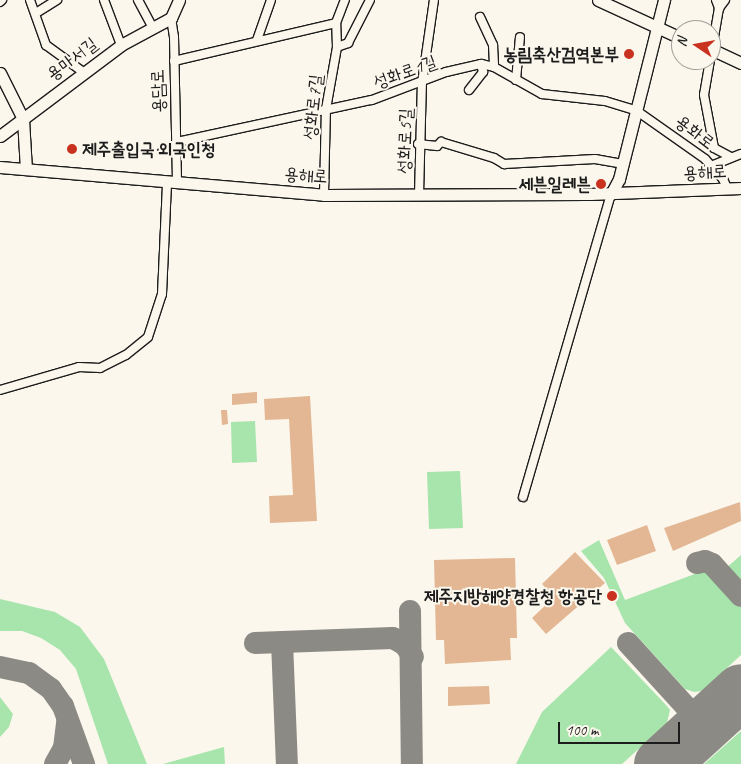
<!DOCTYPE html>
<meta charset="utf-8">
<style>
body{margin:0}
#map{position:relative;width:741px;height:764px;overflow:hidden;background:#fbf7ec;font-family:Caveat,"Poor Story",sans-serif}
div>[style]{position:absolute}
[style*='--x']{left:calc(var(--x)*1px);top:calc(var(--y)*1px);width:calc(var(--w)*1px);rotate:calc(var(--a)*1deg)}
.green>*{inset:0;background:#a7e5ac}
.taxiway>*{height:22px;margin:-11px;padding:0 11px;transform-origin:11px;border-radius:11px;background:#8c8a84}
.runway>*{height:55px;margin:-27.5px;padding:0 27.5px;transform-origin:27.5px;border-radius:27.5px;background:#8c8a84}
.building>*{inset:0;background:#e3b794}
.roads{filter:drop-shadow(1px 0 #1c1c1c) drop-shadow(-1px 0 #1c1c1c) drop-shadow(0 1px #1c1c1c) drop-shadow(0 -1px #1c1c1c)}
.street>*{height:8px;margin:-4px;padding:0 4px;transform-origin:4px;border-radius:4px;background:#fbf7ec}
.secondary>*{height:11px;margin:-5.5px;padding:0 5.5px;transform-origin:5.5px;border-radius:5.5px;background:#fbf7ec}
.dots>*{width:14px;height:14px;translate:-50% -50%;box-sizing:border-box;border:2px solid #fbf7ec;border-radius:50%}
span{translate:-50% -50%;white-space:nowrap;text-align:center;line-height:1.15;-webkit-text-stroke:4px #fbf7ec;paint-order:stroke}
.poi-label{font-size:18px;color:#1c1c1c;font-weight:700}
.right{translate:-100% -50%;text-align:right}
.left{translate:0 -50%;text-align:left}
.street-label{font-size:18px;color:#1c1c1c}
.north{position:absolute;left:671px;top:20px;width:50px;height:50px;box-sizing:border-box;background:#fbf7ec;border:1px solid #a29f99;border-radius:50%;rotate:282deg;font-size:14px;font-weight:700;line-height:20px;text-align:center;color:#1c1c1c}
.north::after{content:'';display:block;margin:auto;width:18px;height:22px;background:#c8321e;clip-path:polygon(50% 0,100% 100%,50% 72%,0 100%)}
.scale{position:absolute;left:558px;top:722px;width:122px;height:22px;box-sizing:border-box;border:2px solid #1c1c1c;border-top:0;padding-left:6px;font-size:15px;line-height:18px;white-space:nowrap;color:#1c1c1c;-webkit-text-stroke:4px #fbf7ec;paint-order:stroke}
</style>
<div id="map">
<div class="green">
<div style="clip-path:polygon(255px 421px,257px 462px,232px 463px,231px 422px)"></div>
<div style="clip-path:polygon(460px 471px,463px 528px,429px 529px,427px 472px)"></div>
<div style="clip-path:polygon(599px 540px,625px 600px,708px 569px,741px 605px,741px 655px,702px 691px,694px 692px,685px 689px,625px 623px,604px 578px,581px 551px)"></div>
<div style="clip-path:polygon(741px 555px,741px 587px,725px 569px)"></div>
<div style="clip-path:polygon(0 599px,55px 612px,80px 627px,104px 659px,147px 764px,108px 764px,76px 669px,60px 650px,41px 638px,22px 631px,0 631px)"></div>
<div style="clip-path:polygon(611px 647px,666px 705px,670px 710px,667px 723px,622px 764px,516px 764px,542px 712px)"></div>
<div style="clip-path:polygon(0 697px,13px 714px,9px 727px,0 737px)"></div>
<div style="clip-path:polygon(741px 731px,741px 764px,704px 764px)"></div>
<div style="clip-path:polygon(224px 747px,225px 764px,163px 764px)"></div>
</div>
<div class="taxiway">
<div style="--x:697;--y:563;--w:8;--a:-14"></div>
<div style="--x:705;--y:561;--w:8;--a:23"></div>
<div style="--x:712;--y:564;--w:43;--a:47.8"></div>
<div style="--x:410;--y:611;--w:153;--a:89.3"></div>
<div style="--x:282;--y:642;--w:122;--a:87.7"></div>
<div style="--x:255;--y:643;--w:138;--a:-2.1"></div>
<div style="--x:393;--y:638;--w:14;--a:30"></div>
<div style="--x:405;--y:645;--w:14;--a:56"></div>
<div style="--x:628;--y:643;--w:89;--a:47.7"></div>
<div style="--x:688;--y:709;--w:16;--a:79"></div>
<div style="--x:691;--y:725;--w:18;--a:112"></div>
<div style="--x:0;--y:667;--w:30;--a:12"></div>
<div style="--x:29;--y:673;--w:27;--a:36"></div>
<div style="--x:51;--y:689;--w:21;--a:55"></div>
<div style="--x:63;--y:706;--w:62;--a:70.1"></div>
<div style="--x:688;--y:709;--w:19;--a:18"></div>
<div style="--x:706;--y:715;--w:10;--a:-11"></div>
<div style="--x:55;--y:764;--w:18;--a:-61"></div>
<div style="--x:64;--y:748;--w:26;--a:-83"></div>
</div>
<div class="runway">
<div style="--x:661;--y:764;--w:108;--a:-42.4"></div>
</div>
<div class="building">
<div style="clip-path:polygon(257px 392px,257px 403px,232px 405px,232px 394px)"></div>
<div style="clip-path:polygon(310px 396px,317px 521px,270px 523px,269px 496px,293px 495px,289px 419px,265px 420px,264px 399px)"></div>
<div style="clip-path:polygon(221px 410px,227px 410px,228px 424px,222px 425px)"></div>
<div style="clip-path:polygon(740px 502px,741px 521px,673px 551px,664px 528px)"></div>
<div style="clip-path:polygon(647px 525px,656px 551px,617px 565px,607px 540px)"></div>
<div style="clip-path:polygon(575px 552px,605px 583px,546px 634px,532px 618px,554px 597px,542px 584px)"></div>
<div style="clip-path:polygon(515px 558px,517px 638px,510px 638px,511px 660px,445px 664px,444px 640px,436px 640px,434px 560px)"></div>
<div style="clip-path:polygon(489px 686px,490px 704px,448px 706px,448px 687px)"></div>
</div>
<div class="roads">
<div class="street">
<div style="--x:30;--y:0;--w:48;--a:70.4"></div>
<div style="--x:46;--y:45;--w:46;--a:36.1"></div>
<div style="--x:104;--y:0;--w:48;--a:69.3"></div>
<div style="--x:138;--y:0;--w:30;--a:62"></div>
<div style="--x:716;--y:0;--w:9;--a:69"></div>
<div style="--x:719;--y:8;--w:88;--a:99.8"></div>
<div style="--x:704;--y:95;--w:54;--a:79.3"></div>
<div style="--x:714;--y:148;--w:19;--a:28"></div>
<div style="--x:0;--y:2;--w:3;--a:-45"></div>
<div style="--x:719;--y:8;--w:10;--a:-53"></div>
<div style="--x:36;--y:13;--w:25;--a:-32"></div>
<div style="--x:480;--y:17;--w:31;--a:65"></div>
<div style="--x:493;--y:45;--w:22;--a:87"></div>
<div style="--x:171;--y:18;--w:19;--a:81"></div>
<div style="--x:174;--y:37;--w:146;--a:88.8"></div>
<div style="--x:257;--y:40;--w:42;--a:-70.7"></div>
<div style="--x:337;--y:47;--w:12;--a:-20"></div>
<div style="--x:348;--y:43;--w:48;--a:-62.9"></div>
<div style="--x:174;--y:61;--w:166;--a:-13.2"></div>
<div style="--x:516;--y:80;--w:43;--a:-84.7"></div>
<div style="--x:469;--y:90;--w:23;--a:-52"></div>
<div style="--x:483;--y:72;--w:8;--a:-104"></div>
<div style="--x:177;--y:142;--w:199;--a:-12.2"></div>
<div style="--x:372;--y:100;--w:79;--a:-20.7"></div>
<div style="--x:446;--y:72;--w:36;--a:-13"></div>
<div style="--x:481;--y:64;--w:13;--a:13"></div>
<div style="--x:494;--y:67;--w:55;--a:29.4"></div>
<div style="--x:542;--y:94;--w:63;--a:6.3"></div>
<div style="--x:605;--y:101;--w:34;--a:17"></div>
<div style="--x:637;--y:111;--w:83;--a:35.2"></div>
<div style="--x:705;--y:159;--w:27;--a:48"></div>
<div style="--x:723;--y:179;--w:10;--a:66"></div>
<div style="--x:418;--y:144;--w:19;--a:6"></div>
<div style="--x:437;--y:146;--w:6;--a:-45"></div>
<div style="--x:441;--y:142;--w:55;--a:16.8"></div>
<div style="--x:494;--y:158;--w:12;--a:31"></div>
<div style="--x:504;--y:164;--w:91;--a:-3.1"></div>
<div style="--x:595;--y:159;--w:28;--a:10"></div>
<div style="--x:711;--y:166;--w:32;--a:-22"></div>
<div style="--x:324;--y:195;--w:86;--a:-88.7"></div>
<div style="--x:326;--y:109;--w:63;--a:-79.9"></div>
<div style="--x:337;--y:47;--w:24;--a:-92"></div>
<div style="--x:336;--y:23;--w:25;--a:-69"></div>
<div style="--x:419;--y:195;--w:112;--a:-88.5"></div>
<div style="--x:422;--y:83;--w:84;--a:-81.8"></div>
<div style="--x:0;--y:390;--w:82;--a:-16.2"></div>
<div style="--x:79;--y:367;--w:21;--a:3"></div>
<div style="--x:100;--y:368;--w:29;--a:-27"></div>
<div style="--x:126;--y:355;--w:28;--a:-39"></div>
<div style="--x:148;--y:337;--w:45;--a:-72"></div>
<div style="--x:162;--y:294;--w:112;--a:-87.4"></div>
<div style="--x:523;--y:497;--w:316;--a:-73.8"></div>
</div>
<div class="secondary">
<div style="--x:598;--y:0;--w:91;--a:24.6"></div>
<div style="--x:711;--y:49;--w:33;--a:25"></div>
<div style="--x:0;--y:73;--w:51;--a:63.4"></div>
<div style="--x:23;--y:119;--w:50;--a:86.6"></div>
<div style="--x:0;--y:136;--w:151;--a:-36.9"></div>
<div style="--x:121;--y:45;--w:57;--a:-28.4"></div>
<div style="--x:171;--y:18;--w:20;--a:-66"></div>
<div style="--x:0;--y:167;--w:325;--a:4.9"></div>
<div style="--x:324;--y:195;--w:266;--a:-0.2"></div>
<div style="--x:590;--y:194;--w:151;--a:-2.3"></div>
<div style="--x:611;--y:194;--w:17;--a:-62"></div>
<div style="--x:619;--y:179;--w:185;--a:-75.9"></div>
</div>
</div>
<div class="dots">
<div style="left:629px;top:54px;background:#c8321e"></div>
<div style="left:72px;top:149px;background:#c8321e"></div>
<div style="left:601px;top:184px;background:#c8321e"></div>
<div style="left:612px;top:596px;background:#c8321e"></div>
</div>
<div class="poi-label">
<span class="right" style="left:619px;top:54px">농림축산검역본부</span>
<span class="left" style="left:82px;top:149px">제주출입국·외국인청</span>
<span class="right" style="left:591px;top:184px">세븐일레븐</span>
<span class="right" style="left:602px;top:596px">제주지방해양경찰청 항공단</span>
</div>
<div class="street-label">
<span style="left:72px;top:59px;rotate:-37deg">용마서길</span>
<span style="left:405px;top:72px;rotate:-20deg">성화로1길</span>
<span style="left:158px;top:91px;rotate:-92deg">용담로</span>
<span style="left:313px;top:107px;rotate:-84deg">성화로7길</span>
<span style="left:695px;top:132px;rotate:37deg">용화로</span>
<span style="left:405px;top:141px;rotate:-88deg">성화로5길</span>
<span style="left:705px;top:172px;rotate:-3deg">용해로</span>
<span style="left:306px;top:175px;rotate:4deg">용해로</span>
</div>
<div class="north">N</div>
<div class="scale">100 m</div>
</div>
